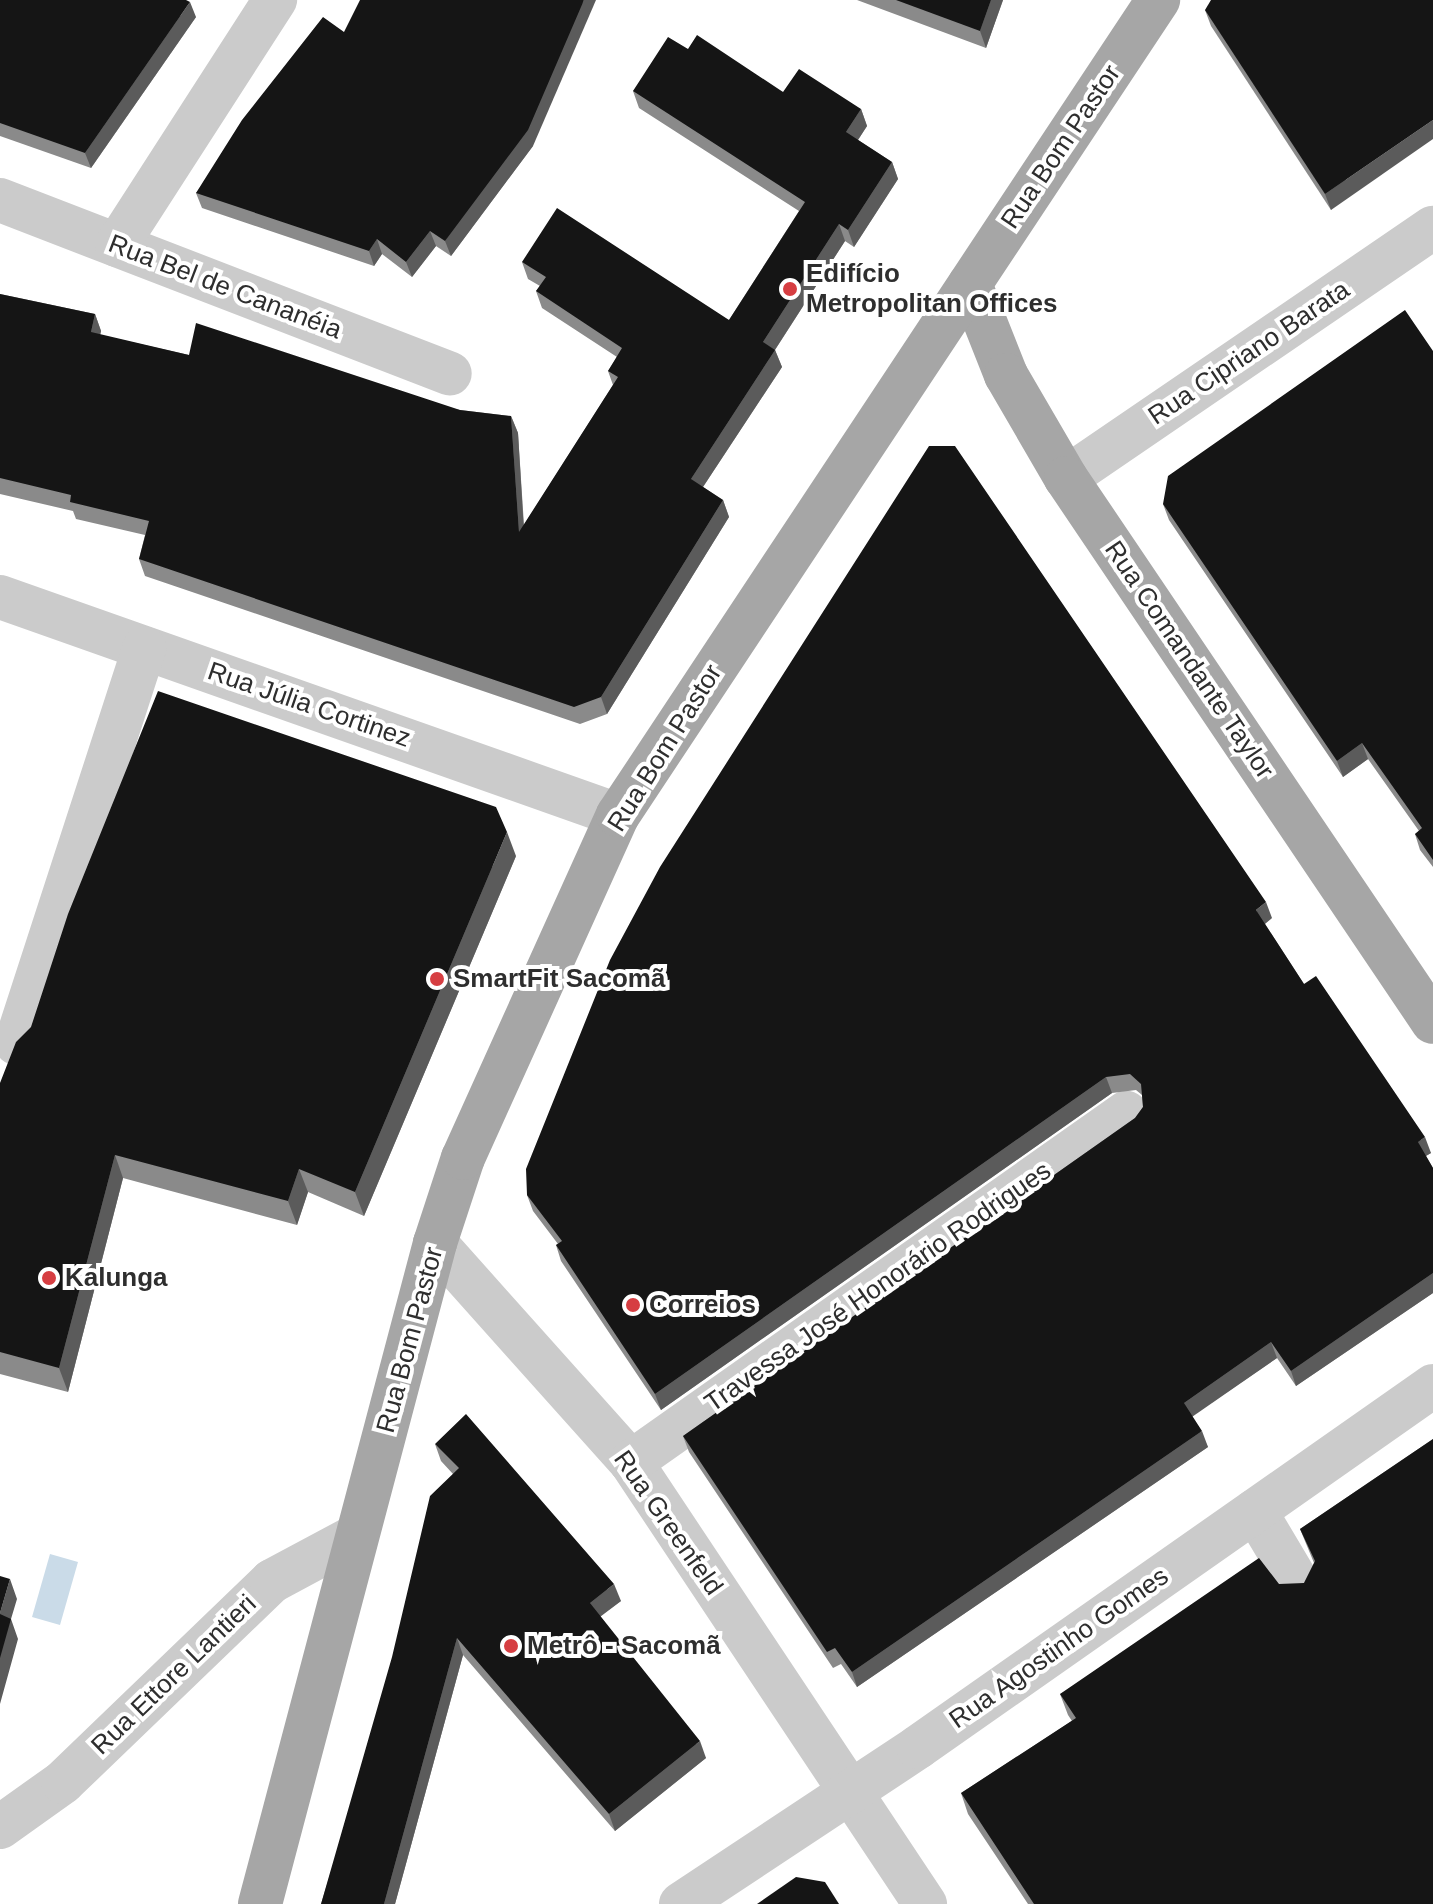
<!DOCTYPE html>
<meta charset="utf-8">
<style>
body{margin:0}
#map{position:relative;width:1433px;height:1904px;overflow:hidden;background:#fff;font-family:Arial,sans-serif}
div>[style]{position:absolute}
[style*='--x']{left:calc(var(--x)*1px);top:calc(var(--y)*1px);width:calc(var(--w)*1px);rotate:calc(var(--a)*1deg)}
.water>*{inset:0;background:#cadbe8}
.minor>*{height:44px;margin:-22px;padding:0 22px;transform-origin:22px;border-radius:22px;background:#cbcbcb}
.major>*{height:44px;margin:-22px;padding:0 22px;transform-origin:22px;border-radius:22px;background:#a6a6a6}
.wall>*{inset:0;background:#8a8a8a}
.shaded-wall>*{inset:0;background:#5b5b5b}
.building>*{inset:0;background:#151515}
.dots>*{width:22px;height:22px;translate:-50% -50%;box-sizing:border-box;border:4px solid #fff;border-radius:50%}
span{translate:-50% -50%;white-space:nowrap;text-align:center;line-height:1.15;-webkit-text-stroke:8px #fff;paint-order:stroke}
.street-label{font-size:26px;color:#2e2e2e}
.poi-label{font-size:26px;color:#2e2e2e;font-weight:700}
.left{translate:0 -50%;text-align:left}
</style>
<div id="map">
<div class="water">
<div style="clip-path:polygon(50px 1554px,78px 1562px,60px 1625px,32px 1617px)"></div>
</div>
<div class="minor">
<div style="--x:0;--y:200;--w:482;--a:21.1"></div>
<div style="--x:117;--y:245;--w:292;--a:-57.2"></div>
<div style="--x:1066;--y:478;--w:444;--a:-34.3"></div>
<div style="--x:0;--y:597;--w:655;--a:19.43"></div>
<div style="--x:16;--y:1043;--w:415;--a:-72"></div>
<div style="--x:435;--y:1243;--w:294;--a:48.2"></div>
<div style="--x:631;--y:1462;--w:531;--a:56.37"></div>
<div style="--x:631;--y:1462;--w:606;--a:-35.19"></div>
<div style="--x:1255;--y:1511;--w:84;--a:59.2"></div>
<div style="--x:0;--y:1827;--w:77;--a:-35.5"></div>
<div style="--x:63;--y:1782;--w:290;--a:-43.9"></div>
<div style="--x:272;--y:1581;--w:95;--a:-28.2"></div>
<div style="--x:681;--y:1904;--w:284;--a:-33.5"></div>
<div style="--x:918;--y:1747;--w:629;--a:-35.03"></div>
</div>
<div class="major">
<div style="--x:970;--y:284;--w:98;--a:68.4"></div>
<div style="--x:1006;--y:375;--w:119;--a:59.8"></div>
<div style="--x:1066;--y:478;--w:656;--a:56"></div>
<div style="--x:260;--y:1904;--w:684;--a:-75.17"></div>
<div style="--x:435;--y:1243;--w:89;--a:-71.8"></div>
<div style="--x:463;--y:1158;--w:376;--a:-65.7"></div>
<div style="--x:618;--y:815;--w:978;--a:-56.47"></div>
</div>
<div class="wall">
<div style="clip-path:polygon(0 0,196px 17px,91px 168px,0 136px)"></div>
<div style="clip-path:polygon(857px 0,1003px 0,986px 48px)"></div>
<div style="clip-path:polygon(1433px 0,1331px 210px,1211px 26px,1205px 10px)"></div>
<div style="clip-path:polygon(344px 32px,533px 146px,451px 256px,436px 246px,412px 277px,382px 254px,374px 266px,202px 208px,196px 193px)"></div>
<div style="clip-path:polygon(688px 49px,783px 92px,861px 109px,867px 126px,858px 140px,892px 162px,898px 179px,854px 247px,845px 241px,775px 350px,782px 367px,703px 487px,723px 500px,729px 517px,607px 714px,580px 724px,145px 576px,139px 559px,145px 535px,76px 519px,73px 511px,0 494px,0 294px,95px 314px,101px 331px,100px 335px,189px 355px,460px 410px,511px 416px,518px 433px,524px 525px,613px 385px,608px 371px,617px 357px,542px 308px,536px 291px,540px 286px,528px 279px,522px 262px,729px 320px,799px 211px,639px 108px,633px 91px)"></div>
<div style="clip-path:polygon(1433px 351px,1433px 867px,1420px 850px,1415px 834px,1419px 831px,1368px 759px,1343px 777px,1169px 520px,1163px 504px)"></div>
<div style="clip-path:polygon(516px 856px,364px 1216px,308px 1192px,297px 1225px,123px 1178px,68px 1392px,0 1374px,0 1083px)"></div>
<div style="clip-path:polygon(1272px 918px,1265px 924px,1304px 984px,1431px 1153px,1426px 1156px,1433px 1168px,1433px 1293px,1296px 1386px,1277px 1358px,1192px 1416px,1208px 1447px,857px 1687px,841px 1664px,833px 1668px,689px 1452px,683px 1436px,1135px 1118px,1143px 1107px,1142px 1095px,1136px 1090px,1112px 1093px,661px 1410px,561px 1261px,556px 1245px,558px 1244px,533px 1211px,527px 1195px)"></div>
<div style="clip-path:polygon(1433px 1439px,1433px 1904px,1028px 1904px,968px 1814px,961px 1793px,1072px 1721px,1068px 1715px,1060px 1694px,1304px 1583px,1314px 1563px,1300px 1529px)"></div>
<div style="clip-path:polygon(435px 1444px,621px 1601px,600px 1616px,706px 1758px,615px 1831px,463px 1655px,395px 1904px,321px 1904px,453px 1474px,441px 1461px)"></div>
</div>
<div class="shaded-wall">
<div style="clip-path:polygon(584px 0,596px 0,533px 146px,451px 256px,445px 241px)"></div>
<div style="clip-path:polygon(991px 0,1003px 0,986px 48px,980px 31px)"></div>
<div style="clip-path:polygon(190px 2px,196px 17px,91px 168px,85px 153px)"></div>
<div style="clip-path:polygon(861px 109px,867px 126px,852px 149px,846px 132px)"></div>
<div style="clip-path:polygon(1433px 120px,1433px 139px,1331px 210px,1325px 194px)"></div>
<div style="clip-path:polygon(892px 162px,898px 179px,854px 247px,848px 230px)"></div>
<div style="clip-path:polygon(839px 224px,845px 241px,769px 359px,763px 342px)"></div>
<div style="clip-path:polygon(430px 231px,436px 246px,412px 277px,406px 262px)"></div>
<div style="clip-path:polygon(377px 239px,382px 254px,374px 266px,369px 251px)"></div>
<div style="clip-path:polygon(95px 314px,101px 331px,97px 349px,91px 332px)"></div>
<div style="clip-path:polygon(775px 350px,782px 367px,697px 496px,691px 479px)"></div>
<div style="clip-path:polygon(511px 416px,518px 433px,525px 549px,519px 532px)"></div>
<div style="clip-path:polygon(723px 500px,729px 517px,607px 714px,601px 697px)"></div>
<div style="clip-path:polygon(1362px 743px,1368px 759px,1343px 777px,1337px 761px)"></div>
<div style="clip-path:polygon(507px 832px,516px 856px,364px 1216px,355px 1192px)"></div>
<div style="clip-path:polygon(1266px 902px,1272px 918px,1262px 926px,1256px 910px)"></div>
<div style="clip-path:polygon(1106px 1077px,1112px 1093px,661px 1410px,655px 1394px)"></div>
<div style="clip-path:polygon(1425px 1137px,1431px 1153px,1424px 1157px,1418px 1142px)"></div>
<div style="clip-path:polygon(115px 1155px,123px 1178px,68px 1392px,59px 1368px)"></div>
<div style="clip-path:polygon(299px 1169px,308px 1192px,297px 1225px,288px 1201px)"></div>
<div style="clip-path:polygon(1433px 1273px,1433px 1293px,1296px 1386px,1291px 1371px)"></div>
<div style="clip-path:polygon(1271px 1342px,1277px 1358px,1189px 1419px,1184px 1403px)"></div>
<div style="clip-path:polygon(1202px 1431px,1208px 1447px,857px 1687px,852px 1672px)"></div>
<div style="clip-path:polygon(10px 1579px,17px 1599px,11px 1619px,18px 1639px,0 1704px,0 1613px)"></div>
<div style="clip-path:polygon(614px 1584px,621px 1601px,596px 1620px,590px 1603px)"></div>
<div style="clip-path:polygon(457px 1638px,463px 1655px,395px 1904px,384px 1904px)"></div>
<div style="clip-path:polygon(700px 1741px,706px 1758px,615px 1831px,609px 1814px)"></div>
</div>
<div class="building">
<div style="clip-path:polygon(0 0,186px 0,190px 2px,85px 153px,0 123px)"></div>
<div style="clip-path:polygon(360px 0,584px 0,528px 130px,445px 241px,430px 231px,406px 262px,377px 239px,369px 251px,196px 193px,242px 120px,323px 17px,344px 32px)"></div>
<div style="clip-path:polygon(896px 0,991px 0,980px 31px)"></div>
<div style="clip-path:polygon(1211px 0,1433px 0,1433px 120px,1325px 194px,1205px 10px)"></div>
<div style="clip-path:polygon(697px 35px,783px 92px,799px 69px,861px 109px,846px 132px,892px 162px,848px 230px,839px 224px,763px 342px,775px 350px,691px 479px,723px 500px,601px 697px,574px 707px,139px 559px,149px 521px,70px 502px,71px 495px,0 478px,0 294px,95px 314px,91px 332px,189px 355px,196px 323px,460px 410px,511px 416px,519px 532px,618px 377px,608px 371px,622px 348px,536px 291px,546px 277px,522px 262px,557px 208px,729px 320px,805px 202px,633px 91px,668px 37px,688px 49px)"></div>
<div style="clip-path:polygon(1405px 310px,1433px 351px,1433px 860px,1415px 834px,1422px 828px,1362px 743px,1337px 761px,1163px 504px,1168px 476px)"></div>
<div style="clip-path:polygon(929px 446px,955px 446px,1266px 902px,1256px 910px,1304px 984px,1316px 976px,1425px 1137px,1418px 1142px,1433px 1168px,1433px 1273px,1291px 1371px,1271px 1342px,1184px 1403px,1202px 1431px,852px 1672px,835px 1648px,827px 1652px,683px 1436px,1135px 1118px,1143px 1107px,1141px 1084px,1130px 1074px,1106px 1077px,655px 1394px,556px 1245px,562px 1241px,527px 1195px,526px 1169px,610px 960px,660px 867px)"></div>
<div style="clip-path:polygon(158px 691px,496px 807px,507px 832px,355px 1192px,299px 1169px,288px 1201px,115px 1155px,59px 1368px,0 1352px,0 1083px,16px 1042px,31px 1027px,68px 914px)"></div>
<div style="clip-path:polygon(466px 1414px,614px 1584px,590px 1603px,700px 1741px,609px 1814px,457px 1638px,384px 1904px,321px 1904px,392px 1657px,430px 1496px,459px 1468px,435px 1444px)"></div>
<div style="clip-path:polygon(1433px 1439px,1433px 1904px,1034px 1904px,961px 1793px,1076px 1718px,1060px 1694px,1259px 1558px,1279px 1584px,1304px 1583px,1315px 1561px,1300px 1529px)"></div>
<div style="clip-path:polygon(0 1576px,10px 1579px,0 1613px)"></div>
<div style="clip-path:polygon(0 1614px,11px 1619px,0 1658px)"></div>
<div style="clip-path:polygon(796px 1877px,825px 1882px,839px 1904px,757px 1904px)"></div>
</div>
<div class="dots">
<div style="left:790px;top:289px;background:#d63e42"></div>
<div style="left:437px;top:979px;background:#d63e42"></div>
<div style="left:49px;top:1278px;background:#d63e42"></div>
<div style="left:633px;top:1305px;background:#d63e42"></div>
<div style="left:511px;top:1646px;background:#d63e42"></div>
</div>
<div class="street-label">
<span style="left:1061px;top:147px;rotate:-56deg">Rua Bom Pastor</span>
<span style="left:225px;top:287px;rotate:21deg">Rua Bel de Cananéia</span>
<span style="left:1249px;top:353px;rotate:-34deg">Rua Cipriano Barata</span>
<span style="left:1189px;top:660px;rotate:56deg">Rua Comandante Taylor</span>
<span style="left:309px;top:705px;rotate:19deg">Rua Júlia Cortinez</span>
<span style="left:665px;top:748px;rotate:-58deg">Rua Bom Pastor</span>
<span style="left:878px;top:1287px;rotate:-35deg">Travessa José Honorário Rodrigues</span>
<span style="left:410px;top:1340px;rotate:-75deg">Rua Bom Pastor</span>
<span style="left:668px;top:1523px;rotate:55deg">Rua Greenfeld</span>
<span style="left:1059px;top:1648px;rotate:-35deg">Rua Agostinho Gomes</span>
<span style="left:174px;top:1675px;rotate:-44deg">Rua Ettore Lantieri</span>
</div>
<div class="poi-label">
<span class="left" style="left:806px;top:289px">Edifício<br>Metropolitan Offices</span>
<span class="left" style="left:453px;top:979px">SmartFit Sacomã</span>
<span class="left" style="left:65px;top:1278px">Kalunga</span>
<span class="left" style="left:649px;top:1305px">Correios</span>
<span class="left" style="left:527px;top:1646px">Metrô - Sacomã</span>
</div>
</div>
